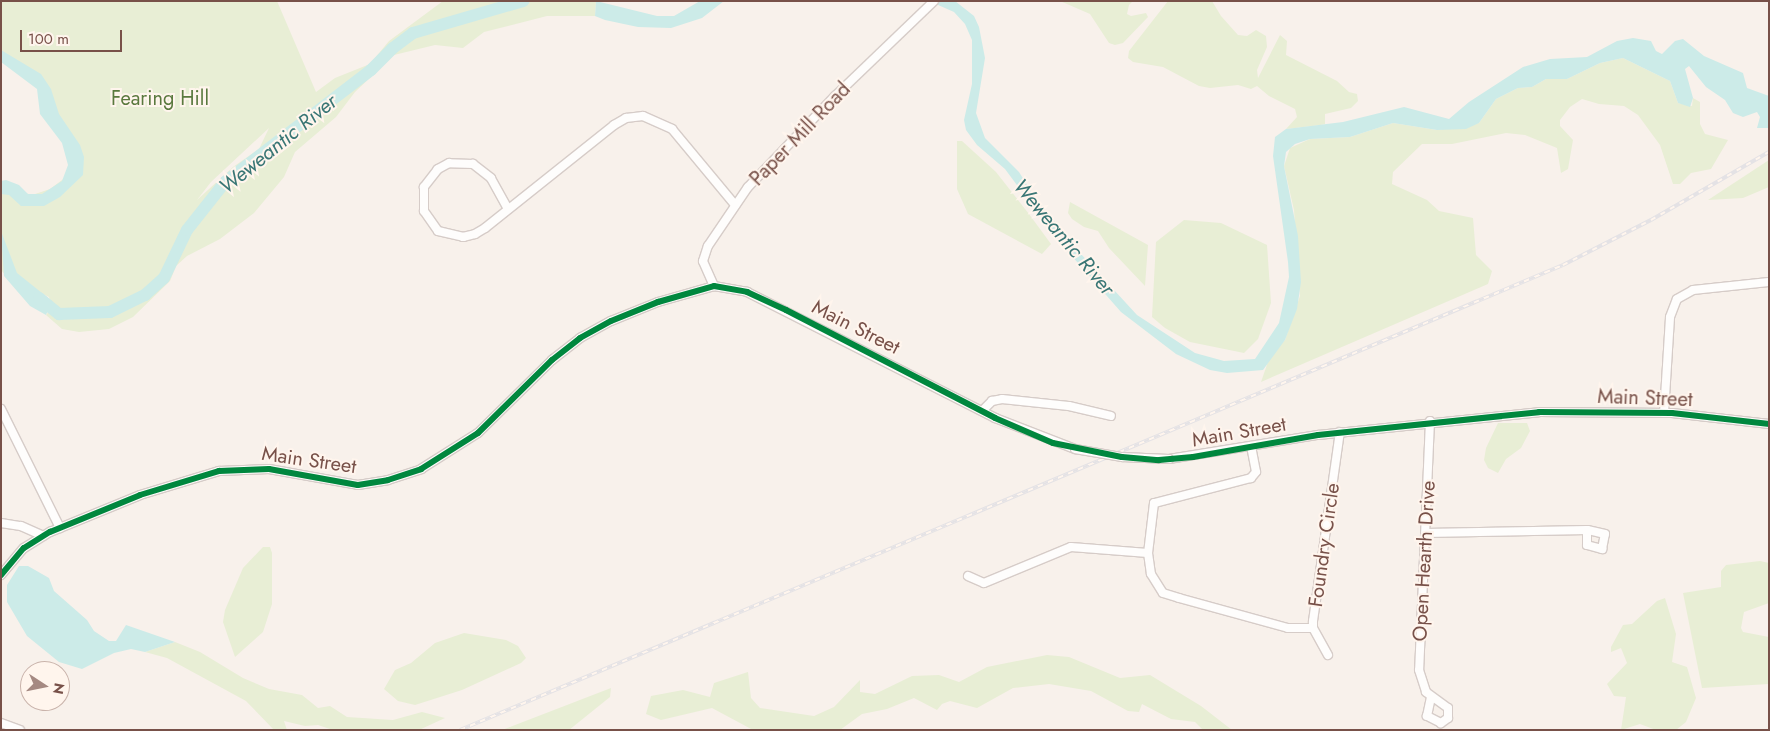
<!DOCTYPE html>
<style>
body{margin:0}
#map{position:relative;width:1770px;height:731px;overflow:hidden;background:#f8f1eb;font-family:Jost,sans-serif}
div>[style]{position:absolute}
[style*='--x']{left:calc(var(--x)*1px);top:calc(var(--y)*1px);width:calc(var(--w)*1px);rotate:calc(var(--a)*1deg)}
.green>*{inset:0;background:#e8eed5}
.water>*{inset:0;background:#ccebe8}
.river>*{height:12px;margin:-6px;padding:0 6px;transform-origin:6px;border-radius:6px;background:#ccebe8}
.roads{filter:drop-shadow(1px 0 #d6ccc8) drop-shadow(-1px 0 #d6ccc8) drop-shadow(0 1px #d6ccc8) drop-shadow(0 -1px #d6ccc8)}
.street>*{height:8px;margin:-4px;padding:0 4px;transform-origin:4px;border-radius:4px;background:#fefdfc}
.rail>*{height:4px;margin-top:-2px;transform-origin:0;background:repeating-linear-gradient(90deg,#fff5ed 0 5.5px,#e4e2e5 0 11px);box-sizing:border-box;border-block:1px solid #e4e2e5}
.bridges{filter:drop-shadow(1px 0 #d6ccc8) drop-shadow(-1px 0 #d6ccc8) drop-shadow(0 1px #d6ccc8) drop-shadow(0 -1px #d6ccc8)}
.street-bridge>*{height:8px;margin:-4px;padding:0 4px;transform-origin:4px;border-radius:4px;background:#fefdfc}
.cycleway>*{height:6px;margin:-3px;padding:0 3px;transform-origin:3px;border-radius:3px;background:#00873e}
span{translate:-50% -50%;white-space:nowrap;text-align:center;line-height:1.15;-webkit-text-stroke:4px #fff5ed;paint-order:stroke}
.park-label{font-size:20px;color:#5a793e}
.street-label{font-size:20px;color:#785149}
.water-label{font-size:21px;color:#397675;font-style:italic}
.frame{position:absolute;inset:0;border:2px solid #785149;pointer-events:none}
.north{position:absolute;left:20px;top:661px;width:50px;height:50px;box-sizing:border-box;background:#fff5ed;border:1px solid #c9b3ab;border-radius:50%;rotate:101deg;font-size:14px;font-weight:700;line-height:20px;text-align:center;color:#785149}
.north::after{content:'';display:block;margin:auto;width:18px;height:22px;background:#a58982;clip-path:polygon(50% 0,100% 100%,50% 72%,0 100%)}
.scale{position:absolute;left:20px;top:30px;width:102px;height:22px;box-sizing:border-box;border:2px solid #785149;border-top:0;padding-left:6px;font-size:15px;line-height:18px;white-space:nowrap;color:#785149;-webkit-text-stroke:4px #fff5ed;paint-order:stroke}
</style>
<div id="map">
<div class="green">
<div style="clip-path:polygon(evenodd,1px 1px,277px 1px,316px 92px,335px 78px,370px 64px,389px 41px,443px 1px,596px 1px,595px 16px,547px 16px,484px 32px,463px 48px,435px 45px,394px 55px,355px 92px,336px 117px,295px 152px,284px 177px,254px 213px,220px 239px,187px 256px,176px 266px,170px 281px,133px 317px,109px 329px,79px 332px,62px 329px,46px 315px,52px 308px,49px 297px,6px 276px,1px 270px,1px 180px,19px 191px,32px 195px,50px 189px,70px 174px,66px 130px,41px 87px,1px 56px,1px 1px,269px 128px,259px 149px,233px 167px,197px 200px,211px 182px,269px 128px)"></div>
<div style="clip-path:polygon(1060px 1px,1133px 1px,1129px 5px,1127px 14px,1131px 16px,1146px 13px,1148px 17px,1123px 43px,1115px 45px,1109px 43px,1090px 14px)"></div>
<div style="clip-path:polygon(1168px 1px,1212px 1px,1221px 16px,1238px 35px,1247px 36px,1256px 30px,1266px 36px,1267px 47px,1257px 70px,1258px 78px,1280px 35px,1287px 41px,1286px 55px,1337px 81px,1349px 92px,1357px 94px,1358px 101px,1351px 108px,1325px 114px,1325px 124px,1321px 125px,1286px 129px,1297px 117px,1295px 109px,1269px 96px,1257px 86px,1251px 89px,1238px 85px,1210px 88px,1199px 86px,1163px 67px,1133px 62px,1128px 58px,1129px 51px)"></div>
<div style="clip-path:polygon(1623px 58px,1670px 81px,1678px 103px,1692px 106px,1693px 98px,1700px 102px,1700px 124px,1705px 134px,1728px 140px,1711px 169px,1691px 173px,1680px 184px,1673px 184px,1660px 145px,1638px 115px,1624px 106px,1599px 104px,1582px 99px,1570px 107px,1560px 120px,1560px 126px,1573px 140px,1568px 169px,1561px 173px,1557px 148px,1525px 135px,1506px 133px,1452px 144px,1422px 144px,1393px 172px,1392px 184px,1427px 200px,1439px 211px,1473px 218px,1476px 255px,1492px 271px,1488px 284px,1261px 382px,1270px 356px,1285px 340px,1300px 296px,1294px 210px,1284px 166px,1290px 148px,1310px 139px,1350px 137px,1393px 123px,1437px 130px,1479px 123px,1496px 99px,1518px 88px,1532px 87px,1546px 79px,1567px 79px,1600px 63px)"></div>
<div style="clip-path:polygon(957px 141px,962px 141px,996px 172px,1029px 214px,1051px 244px,1042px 254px,968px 214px,957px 189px)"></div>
<div style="clip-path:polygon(1769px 160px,1769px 187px,1743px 198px,1708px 200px)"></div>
<div style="clip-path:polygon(1070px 202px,1148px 245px,1145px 286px,1109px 248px,1098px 231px,1084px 227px,1072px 219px,1068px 213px)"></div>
<div style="clip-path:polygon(1184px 220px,1221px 223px,1267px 245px,1271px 303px,1258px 339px,1244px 353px,1190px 342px,1165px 328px,1152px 317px,1156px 242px)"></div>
<div style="clip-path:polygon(1498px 423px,1527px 423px,1530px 431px,1521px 448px,1506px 459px,1498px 473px,1488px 468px,1484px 460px,1486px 448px)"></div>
<div style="clip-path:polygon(263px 547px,270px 547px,272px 553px,272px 604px,263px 632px,235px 657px,223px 622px,225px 610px,243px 568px)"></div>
<div style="clip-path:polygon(1760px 561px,1769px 563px,1769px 603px,1744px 612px,1741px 628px,1743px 632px,1769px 637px,1769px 684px,1702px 688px,1683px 593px,1721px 587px,1721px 571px,1726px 565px)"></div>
<div style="clip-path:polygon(1665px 598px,1676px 634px,1672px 662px,1687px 667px,1696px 698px,1686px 722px,1676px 730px,1656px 730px,1640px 724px,1621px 730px,1626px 697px,1614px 696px,1607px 684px,1627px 663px,1621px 648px,1611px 652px,1611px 647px,1623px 625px,1632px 624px,1657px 601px)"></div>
<div style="clip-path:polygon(464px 633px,506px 640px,518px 646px,526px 658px,521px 663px,462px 690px,415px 705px,398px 701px,384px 689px,395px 670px,411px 663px,435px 643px)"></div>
<div style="clip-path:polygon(175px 642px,200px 652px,243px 678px,269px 689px,302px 695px,318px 708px,330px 706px,347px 717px,393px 720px,422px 712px,445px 718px,419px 730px,333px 730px,318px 725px,305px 726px,284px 721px,287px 730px,274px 730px,246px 701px,167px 658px,145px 652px)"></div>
<div style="clip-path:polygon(1047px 655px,1069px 657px,1120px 678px,1150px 675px,1201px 706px,1232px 730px,1203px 730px,1195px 722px,1171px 719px,1142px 704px,1139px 712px,1128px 711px,1091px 691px,1049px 684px,1013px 688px,977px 708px,950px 701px,942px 704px,937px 710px,914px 698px,887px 709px,862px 714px,840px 730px,753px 730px,712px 708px,661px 720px,646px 714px,651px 696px,683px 690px,710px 697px,714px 683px,748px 672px,751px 698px,760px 708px,814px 716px,834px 707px,860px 680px,860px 692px,875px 694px,912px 676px,939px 675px,959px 682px,987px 667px)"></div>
<div style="clip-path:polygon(611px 688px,610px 697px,569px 730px,502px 730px)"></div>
</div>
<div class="water">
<div style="clip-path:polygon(596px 1px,657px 16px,674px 16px,700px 1px,724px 1px,702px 18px,671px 28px,638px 27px,605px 20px,595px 16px)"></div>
<div style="clip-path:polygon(929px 1px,955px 1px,974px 16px,979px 27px,985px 58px,976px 113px,985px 138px,1019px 172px,1034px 196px,1081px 254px,1137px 315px,1195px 353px,1224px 361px,1255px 359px,1279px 323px,1289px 277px,1288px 262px,1273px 156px,1275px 137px,1286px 129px,1343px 122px,1404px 107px,1449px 119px,1469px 102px,1523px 67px,1550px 59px,1587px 57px,1617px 41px,1633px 38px,1651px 41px,1656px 51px,1662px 54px,1675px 41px,1683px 39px,1704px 56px,1743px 73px,1747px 88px,1769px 96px,1769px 128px,1757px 128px,1760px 117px,1757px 112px,1743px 117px,1733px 113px,1725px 100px,1706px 87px,1689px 66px,1685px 69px,1693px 98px,1690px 107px,1678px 103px,1670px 81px,1623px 58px,1600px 63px,1567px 79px,1546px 79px,1532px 87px,1518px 88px,1496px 99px,1479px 123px,1466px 129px,1437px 130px,1393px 123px,1350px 137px,1310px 139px,1295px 144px,1286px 152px,1284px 166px,1298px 236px,1301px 282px,1297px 309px,1285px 340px,1263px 370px,1227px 373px,1210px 370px,1176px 354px,1121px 312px,1056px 238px,1005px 169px,977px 145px,966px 130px,964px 120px,972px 84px,972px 40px,965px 24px,954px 12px)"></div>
<div style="clip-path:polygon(1px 50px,41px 74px,51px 89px,59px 114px,80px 145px,84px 157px,83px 175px,60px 197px,44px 206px,21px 206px,9px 195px,1px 194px,1px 181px,6px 180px,19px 185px,28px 194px,42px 194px,62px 181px,68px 165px,62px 143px,40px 114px,37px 89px,1px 62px)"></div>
<div style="clip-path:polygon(1px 231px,17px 273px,52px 301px,46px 315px,30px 306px,4px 276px)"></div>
<div style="clip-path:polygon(19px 566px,28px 566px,49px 578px,54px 591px,87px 620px,94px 631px,109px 641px,116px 641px,126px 625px,175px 642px,145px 652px,131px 649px,114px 653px,82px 669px,59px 662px,27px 636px,7px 602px,7px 585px)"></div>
</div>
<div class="river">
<div style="--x:39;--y:298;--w:26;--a:39"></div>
<div style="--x:59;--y:314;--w:51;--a:-2.2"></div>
<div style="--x:110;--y:312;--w:39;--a:-26"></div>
<div style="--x:145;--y:295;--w:25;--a:-42"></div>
<div style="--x:164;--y:278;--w:53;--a:-64.4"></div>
<div style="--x:187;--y:230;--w:61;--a:-51.6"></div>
<div style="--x:225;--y:182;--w:184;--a:-37.5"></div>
<div style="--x:371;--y:70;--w:31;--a:-45"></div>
<div style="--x:393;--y:48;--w:25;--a:-37"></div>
<div style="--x:413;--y:33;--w:115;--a:-16.2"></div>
</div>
<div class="roads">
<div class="street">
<div style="--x:508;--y:209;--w:35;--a:-119"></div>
<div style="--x:491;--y:178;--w:23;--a:-142"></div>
<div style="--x:473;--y:164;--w:24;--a:-178"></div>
<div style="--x:449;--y:163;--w:13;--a:151"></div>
<div style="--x:438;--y:169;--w:23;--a:128"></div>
<div style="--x:424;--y:187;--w:24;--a:90"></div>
<div style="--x:424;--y:211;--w:24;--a:55"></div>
<div style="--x:438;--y:231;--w:26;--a:13"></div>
<div style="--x:463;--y:237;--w:12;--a:-14"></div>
<div style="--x:475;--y:234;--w:12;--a:-31"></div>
<div style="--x:485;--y:228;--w:165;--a:-38.6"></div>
<div style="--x:614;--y:125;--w:14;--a:-30"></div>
<div style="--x:626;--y:118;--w:17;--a:-7"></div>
<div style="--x:643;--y:116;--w:32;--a:24"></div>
<div style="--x:672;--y:129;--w:99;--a:50.3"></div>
<div style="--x:714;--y:286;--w:27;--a:-114"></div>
<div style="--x:703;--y:261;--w:16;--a:-72"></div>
<div style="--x:708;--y:246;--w:71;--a:-55.9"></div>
<div style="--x:748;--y:187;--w:126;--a:-46.3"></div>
<div style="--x:835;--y:96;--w:137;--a:-43.8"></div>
<div style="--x:1;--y:409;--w:133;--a:63.6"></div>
<div style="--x:982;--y:411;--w:14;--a:-45"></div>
<div style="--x:992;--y:401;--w:10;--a:-11"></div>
<div style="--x:1002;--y:399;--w:67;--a:6"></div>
<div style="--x:1069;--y:406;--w:43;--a:13.4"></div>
<div style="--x:1664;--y:413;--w:96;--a:-86.4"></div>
<div style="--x:1670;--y:317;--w:19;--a:-69"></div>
<div style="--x:1677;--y:299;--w:18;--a:-29"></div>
<div style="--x:1693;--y:290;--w:76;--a:-6"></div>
<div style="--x:1430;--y:421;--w:249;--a:92.5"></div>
<div style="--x:1419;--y:670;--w:23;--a:72"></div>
<div style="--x:1426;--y:692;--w:27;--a:36"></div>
<div style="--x:1448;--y:708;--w:10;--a:90"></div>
<div style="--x:1448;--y:718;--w:9;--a:144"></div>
<div style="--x:1441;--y:723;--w:16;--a:-153"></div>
<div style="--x:1427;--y:716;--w:19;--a:-78"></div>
<div style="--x:1251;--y:446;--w:26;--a:79"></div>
<div style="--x:1256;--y:472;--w:8;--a:130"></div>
<div style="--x:1251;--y:478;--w:100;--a:165.5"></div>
<div style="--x:1154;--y:503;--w:50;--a:96.8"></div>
<div style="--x:1148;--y:553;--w:21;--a:82"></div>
<div style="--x:1151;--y:574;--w:22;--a:58"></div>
<div style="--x:1163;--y:593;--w:17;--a:17"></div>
<div style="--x:1179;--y:598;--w:113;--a:15.4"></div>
<div style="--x:1288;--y:628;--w:25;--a:0"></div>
<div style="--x:1169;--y:459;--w:151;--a:-9.2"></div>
<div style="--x:1318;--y:435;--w:222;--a:-5.9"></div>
<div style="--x:1539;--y:412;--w:133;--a:0.4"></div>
<div style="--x:1672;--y:413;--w:98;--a:6.5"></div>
<div style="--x:1;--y:523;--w:20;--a:9"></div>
<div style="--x:21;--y:526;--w:24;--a:24"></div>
<div style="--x:1426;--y:533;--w:161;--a:-1.1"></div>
<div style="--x:1587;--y:530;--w:15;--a:90"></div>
<div style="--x:1587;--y:545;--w:16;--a:15"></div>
<div style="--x:1602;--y:549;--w:15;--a:-79"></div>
<div style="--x:1605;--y:534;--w:18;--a:-167"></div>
<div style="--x:1;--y:575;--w:35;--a:-50"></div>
<div style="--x:24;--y:548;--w:31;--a:-32"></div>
<div style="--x:50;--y:532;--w:97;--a:-22.3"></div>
<div style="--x:140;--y:495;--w:83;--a:-16.9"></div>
<div style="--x:219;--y:471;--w:50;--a:-2.3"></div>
<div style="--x:269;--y:469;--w:90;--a:10.2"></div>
<div style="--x:358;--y:485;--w:30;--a:-9"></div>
<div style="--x:388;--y:480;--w:35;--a:-18"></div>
<div style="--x:421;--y:469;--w:67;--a:-32.3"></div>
<div style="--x:478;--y:433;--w:104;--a:-44.6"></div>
<div style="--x:552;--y:360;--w:36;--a:-38"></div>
<div style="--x:580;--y:338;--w:35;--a:-29"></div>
<div style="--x:611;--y:321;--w:51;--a:-22"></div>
<div style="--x:658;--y:302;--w:58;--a:-15.9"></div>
<div style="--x:714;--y:286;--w:34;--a:10"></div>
<div style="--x:747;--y:292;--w:278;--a:26.9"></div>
<div style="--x:995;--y:418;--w:86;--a:21.2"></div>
<div style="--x:968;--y:576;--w:17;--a:24"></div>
<div style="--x:984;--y:583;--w:94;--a:-22.5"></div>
<div style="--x:1071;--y:547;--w:77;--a:4.5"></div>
<div style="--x:1328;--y:655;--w:31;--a:-119"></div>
<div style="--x:1313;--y:628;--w:7;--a:-90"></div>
<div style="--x:1313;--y:621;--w:191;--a:-81.9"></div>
<div style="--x:1;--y:723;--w:20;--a:20"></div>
</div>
</div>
<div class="rail">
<div style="--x:460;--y:730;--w:1197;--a:-22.86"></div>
<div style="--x:1563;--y:265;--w:99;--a:-27.1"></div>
<div style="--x:1651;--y:220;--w:136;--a:-30"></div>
</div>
<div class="bridges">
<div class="street-bridge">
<div style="--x:1075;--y:449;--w:48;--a:9.7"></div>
<div style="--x:1122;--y:457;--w:47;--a:2.4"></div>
</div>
</div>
<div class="cycleway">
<div style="--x:1;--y:575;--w:35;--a:-50"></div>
<div style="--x:24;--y:548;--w:31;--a:-32"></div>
<div style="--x:50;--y:532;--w:97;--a:-22.3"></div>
<div style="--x:140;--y:495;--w:83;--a:-16.9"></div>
<div style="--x:219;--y:471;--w:50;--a:-2.3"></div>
<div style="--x:269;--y:469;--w:90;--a:10.2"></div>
<div style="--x:358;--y:485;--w:30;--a:-9"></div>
<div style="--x:388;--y:480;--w:35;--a:-18"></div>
<div style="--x:421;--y:469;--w:67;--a:-32.3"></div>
<div style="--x:478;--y:433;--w:104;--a:-44.6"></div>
<div style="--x:552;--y:360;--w:36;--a:-38"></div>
<div style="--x:580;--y:338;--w:35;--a:-29"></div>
<div style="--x:611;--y:321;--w:51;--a:-22"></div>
<div style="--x:658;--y:302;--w:58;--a:-15.9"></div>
<div style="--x:714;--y:286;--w:34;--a:10"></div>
<div style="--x:747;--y:292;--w:43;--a:24.8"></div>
<div style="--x:786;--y:310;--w:235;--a:27.3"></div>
<div style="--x:995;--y:418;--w:63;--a:23.3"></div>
<div style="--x:1053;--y:443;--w:70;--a:11.5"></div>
<div style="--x:1122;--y:457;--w:37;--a:5"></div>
<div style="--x:1159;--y:460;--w:34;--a:-5"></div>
<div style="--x:1193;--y:457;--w:127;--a:-10"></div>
<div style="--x:1318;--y:435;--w:222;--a:-5.9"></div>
<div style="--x:1539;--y:412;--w:133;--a:0.4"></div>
<div style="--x:1672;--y:413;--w:98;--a:6.5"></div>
</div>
<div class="park-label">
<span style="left:160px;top:98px">Fearing Hill</span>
</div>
<div class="street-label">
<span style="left:800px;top:134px;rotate:-46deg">Paper Mill Road</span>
<span style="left:856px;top:327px;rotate:27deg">Main Street</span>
<span style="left:1645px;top:398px;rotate:2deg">Main Street</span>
<span style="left:1239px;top:432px;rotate:-10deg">Main Street</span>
<span style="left:309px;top:460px;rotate:8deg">Main Street</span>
<span style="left:1324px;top:545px;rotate:-82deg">Foundry Circle</span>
<span style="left:1424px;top:561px;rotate:-87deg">Open Hearth Drive</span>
</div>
<div class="water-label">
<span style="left:278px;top:144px;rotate:-39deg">Weweantic River</span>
<span style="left:1064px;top:237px;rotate:50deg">Weweantic River</span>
</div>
<div class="frame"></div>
<div class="north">N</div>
<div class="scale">100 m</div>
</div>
